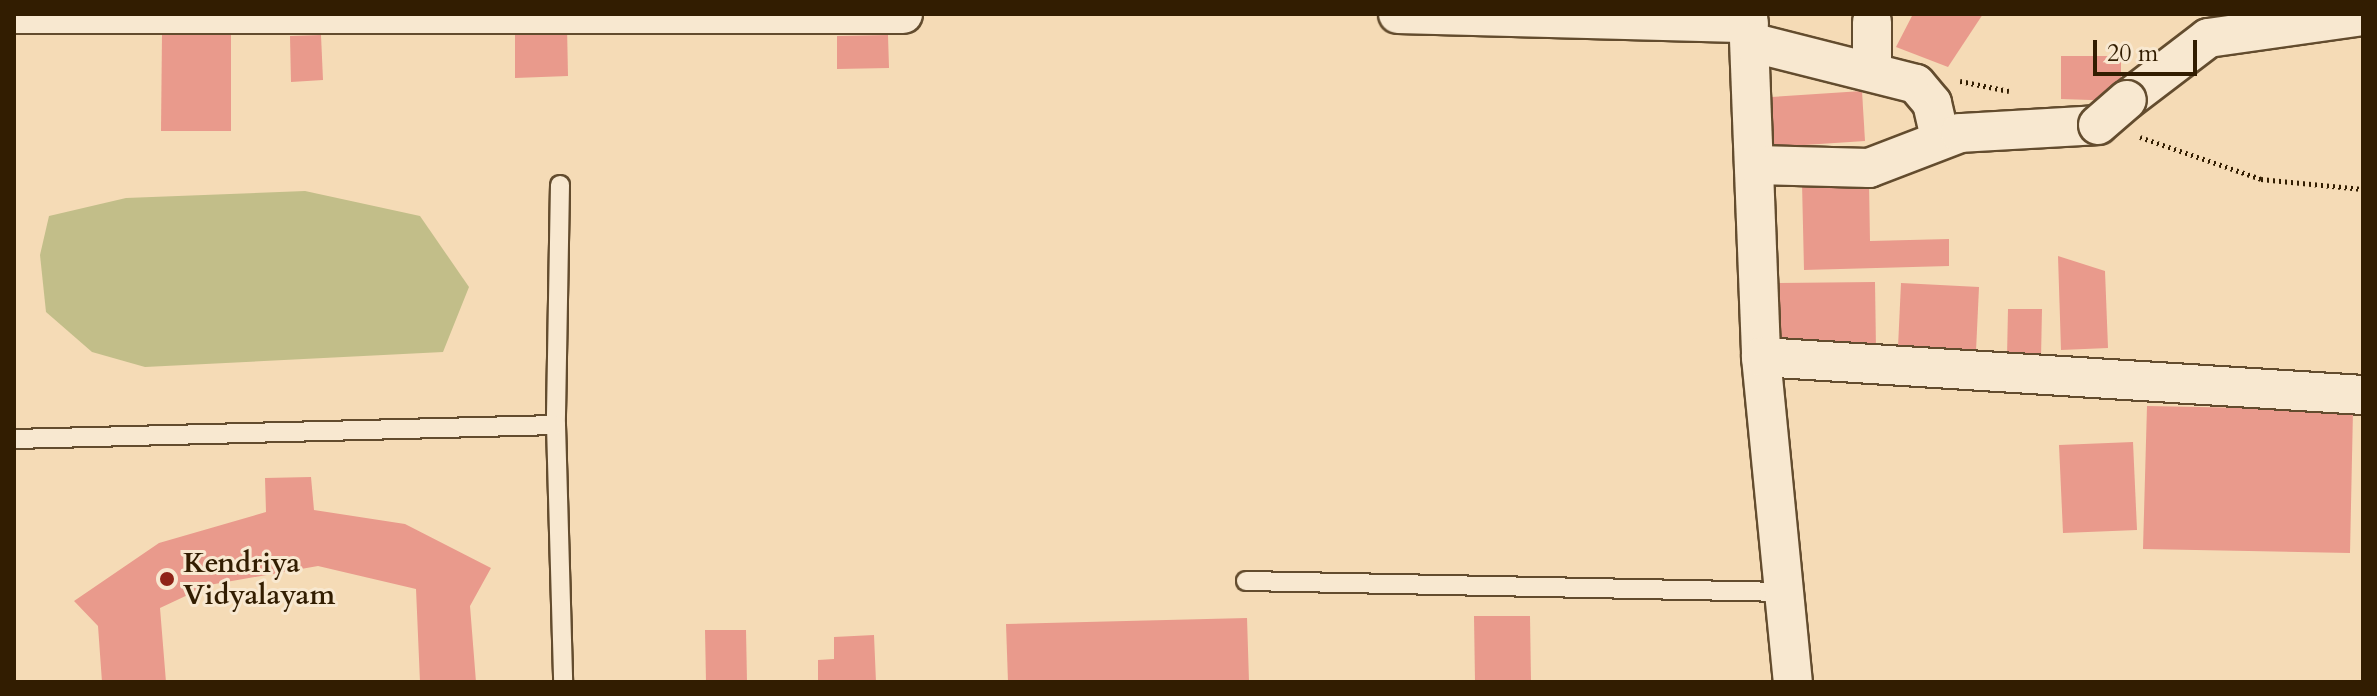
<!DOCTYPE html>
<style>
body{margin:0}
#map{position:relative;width:2377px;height:696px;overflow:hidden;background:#f5dbb6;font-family:Cardo,serif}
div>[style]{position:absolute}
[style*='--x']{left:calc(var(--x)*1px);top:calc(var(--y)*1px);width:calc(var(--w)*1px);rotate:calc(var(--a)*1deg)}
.green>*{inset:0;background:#c2be89}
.building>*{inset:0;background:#e99a8c}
.path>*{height:5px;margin-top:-2.5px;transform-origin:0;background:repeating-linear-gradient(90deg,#321d01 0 2px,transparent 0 6px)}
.roads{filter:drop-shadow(2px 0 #634c2e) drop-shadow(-2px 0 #634c2e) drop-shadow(0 2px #634c2e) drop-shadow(0 -2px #634c2e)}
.service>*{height:18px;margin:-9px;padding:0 9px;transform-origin:9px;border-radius:9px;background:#f8e8d0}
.minor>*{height:38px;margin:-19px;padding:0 19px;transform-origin:19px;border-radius:19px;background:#f8e8d0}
.bridges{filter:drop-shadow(2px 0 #634c2e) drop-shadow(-2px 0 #634c2e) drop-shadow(0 2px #634c2e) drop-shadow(0 -2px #634c2e)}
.minor-bridge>*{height:38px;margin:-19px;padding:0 19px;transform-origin:19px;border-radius:19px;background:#f8e8d0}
.dots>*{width:22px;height:22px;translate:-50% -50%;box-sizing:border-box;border:4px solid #f8e8d0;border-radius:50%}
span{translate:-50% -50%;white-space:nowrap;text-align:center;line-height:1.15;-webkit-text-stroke:6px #f8e8d0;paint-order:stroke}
.poi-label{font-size:28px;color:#321d01;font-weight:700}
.left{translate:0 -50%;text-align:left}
.frame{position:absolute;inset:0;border:16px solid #321d01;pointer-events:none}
.scale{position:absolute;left:2093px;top:40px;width:104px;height:36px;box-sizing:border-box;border:4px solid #321d01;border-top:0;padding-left:10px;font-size:24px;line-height:28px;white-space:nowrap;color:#321d01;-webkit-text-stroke:6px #f8e8d0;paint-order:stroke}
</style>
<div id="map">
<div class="green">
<div style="clip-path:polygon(305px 191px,420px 216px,469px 287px,443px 352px,145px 367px,92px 352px,46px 312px,40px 255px,49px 216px,126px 198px)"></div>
</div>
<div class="building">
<div style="clip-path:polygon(1913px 14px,1983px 14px,1948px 67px,1896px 47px)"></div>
<div style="clip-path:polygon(515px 26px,567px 26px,568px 76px,515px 78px)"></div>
<div style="clip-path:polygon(162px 34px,231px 34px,231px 131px,161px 131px)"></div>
<div style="clip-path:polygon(321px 35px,323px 80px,291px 82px,290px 36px)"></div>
<div style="clip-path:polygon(888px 35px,889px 68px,837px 69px,837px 36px)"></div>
<div style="clip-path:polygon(2061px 56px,2121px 56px,2121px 101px,2061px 99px)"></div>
<div style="clip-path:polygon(1862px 91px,1865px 141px,1774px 147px,1771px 97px)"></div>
<div style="clip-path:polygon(1869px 182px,1870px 241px,1949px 239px,1949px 266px,1804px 270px,1802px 183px)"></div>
<div style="clip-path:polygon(2058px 256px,2105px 271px,2108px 348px,2061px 350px)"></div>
<div style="clip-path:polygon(1875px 282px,1876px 350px,1767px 351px,1767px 283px)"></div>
<div style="clip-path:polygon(1901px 283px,1979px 287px,1976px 351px,1898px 347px)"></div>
<div style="clip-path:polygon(2008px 309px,2042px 309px,2041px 358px,2007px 357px)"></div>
<div style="clip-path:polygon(2147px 406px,2353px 410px,2350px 553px,2143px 549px)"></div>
<div style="clip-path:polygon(2133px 442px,2137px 530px,2063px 533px,2059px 445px)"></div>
<div style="clip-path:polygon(311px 477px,314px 510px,405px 524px,491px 568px,470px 606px,476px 682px,420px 682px,416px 589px,318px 566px,209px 585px,160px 608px,166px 682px,102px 682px,98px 626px,74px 601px,159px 543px,266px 512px,265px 478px)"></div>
<div style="clip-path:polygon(1474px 616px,1530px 616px,1531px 682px,1475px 682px)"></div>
<div style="clip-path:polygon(1247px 618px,1249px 682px,1008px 682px,1006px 624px)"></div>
<div style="clip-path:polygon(705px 630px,746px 630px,747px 682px,706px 682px)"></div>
<div style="clip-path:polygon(874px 635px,876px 682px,818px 682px,818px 660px,834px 659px,834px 637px)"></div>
</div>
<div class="path">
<div style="--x:1960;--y:81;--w:50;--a:11.5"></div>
<div style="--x:2140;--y:137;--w:128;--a:19.1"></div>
<div style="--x:2261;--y:179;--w:102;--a:5.6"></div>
</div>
<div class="roads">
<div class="service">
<div style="--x:560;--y:185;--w:240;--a:91"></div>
<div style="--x:556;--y:425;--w:257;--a:88.4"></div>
<div style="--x:14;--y:439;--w:542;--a:-1.48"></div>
<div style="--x:1246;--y:581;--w:538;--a:1.17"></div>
</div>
<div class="minor">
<div style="--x:14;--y:14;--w:889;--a:0"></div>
<div style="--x:1398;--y:14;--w:351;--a:1.5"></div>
<div style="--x:1748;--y:14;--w:343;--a:87.8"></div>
<div style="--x:1761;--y:357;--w:327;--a:84.4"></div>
<div style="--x:1872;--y:22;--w:47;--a:90"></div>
<div style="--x:1750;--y:42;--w:171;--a:14.2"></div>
<div style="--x:1916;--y:84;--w:25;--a:50"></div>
<div style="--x:1932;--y:103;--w:37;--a:77"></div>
<div style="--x:2127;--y:100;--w:102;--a:-37.4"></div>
<div style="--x:2208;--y:38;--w:157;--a:-8.1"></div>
<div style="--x:1757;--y:165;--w:112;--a:1.5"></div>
<div style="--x:1869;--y:168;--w:97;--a:-21"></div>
<div style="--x:1960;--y:133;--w:138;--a:-3.3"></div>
<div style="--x:1761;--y:357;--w:603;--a:3.61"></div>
</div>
</div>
<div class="bridges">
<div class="minor-bridge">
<div style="--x:2098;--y:125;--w:38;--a:-41"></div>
</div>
</div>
<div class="dots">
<div style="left:167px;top:579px;background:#8f2418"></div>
</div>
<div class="poi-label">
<span class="left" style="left:183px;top:579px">Kendriya<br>Vidyalayam</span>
</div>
<div class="frame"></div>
<div class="scale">20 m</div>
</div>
